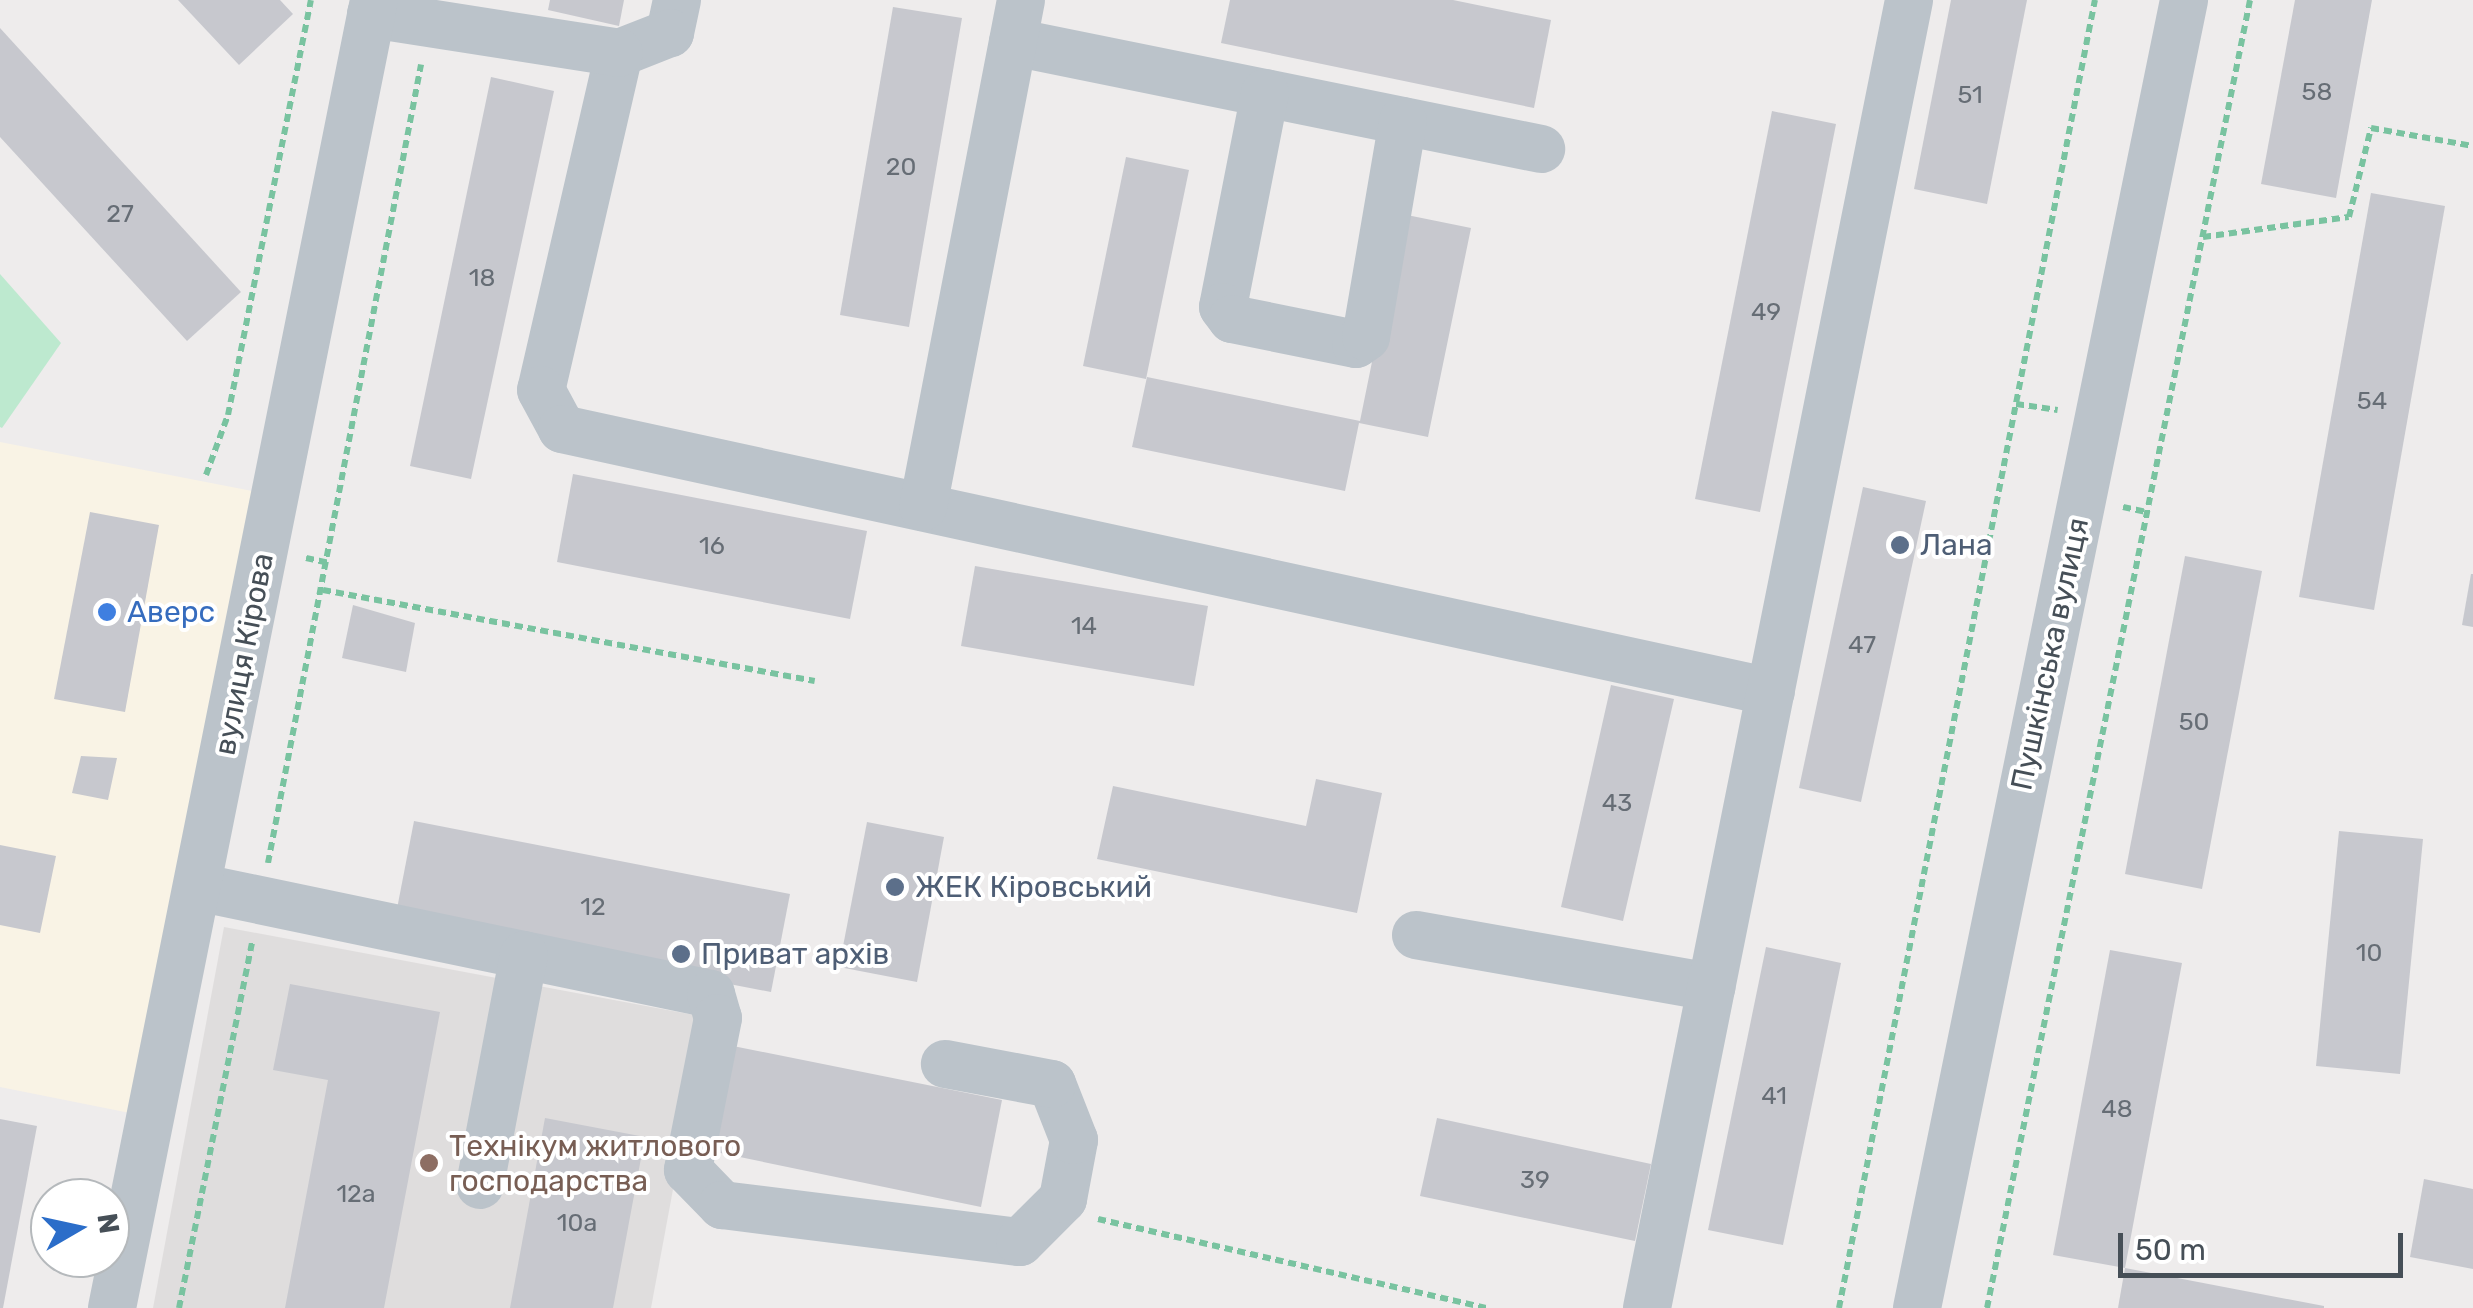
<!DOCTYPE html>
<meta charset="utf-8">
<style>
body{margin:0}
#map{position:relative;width:2473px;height:1308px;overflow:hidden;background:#eeecec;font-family:Rubik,sans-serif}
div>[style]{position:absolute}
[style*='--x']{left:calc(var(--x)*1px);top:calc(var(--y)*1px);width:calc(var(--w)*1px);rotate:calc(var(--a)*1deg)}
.commercial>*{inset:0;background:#f9f3e5}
.education>*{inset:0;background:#dfdddd}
.green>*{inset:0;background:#bde9cf}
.building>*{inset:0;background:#c7c8ce}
.path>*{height:6px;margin-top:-3px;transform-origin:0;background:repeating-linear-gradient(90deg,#79c3a0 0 8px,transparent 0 13px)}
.minor>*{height:48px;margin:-24px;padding:0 24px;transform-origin:24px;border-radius:24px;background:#bbc3ca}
.dots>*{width:28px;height:28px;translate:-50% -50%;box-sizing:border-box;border:5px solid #fff;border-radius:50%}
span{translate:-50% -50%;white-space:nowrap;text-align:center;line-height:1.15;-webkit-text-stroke:8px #fff;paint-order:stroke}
.number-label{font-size:25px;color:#666d75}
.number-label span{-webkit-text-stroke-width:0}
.service-label{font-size:30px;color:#4e5e75}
.left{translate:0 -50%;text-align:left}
.shop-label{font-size:30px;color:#366cbe}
.street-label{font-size:30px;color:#464f57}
.education-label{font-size:30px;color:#785e54}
.north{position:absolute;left:30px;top:1178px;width:100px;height:100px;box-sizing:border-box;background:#fff;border:2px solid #b5b9bc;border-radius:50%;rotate:81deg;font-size:28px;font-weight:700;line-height:40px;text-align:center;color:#464f57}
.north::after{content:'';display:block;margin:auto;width:35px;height:45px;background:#2b6dc9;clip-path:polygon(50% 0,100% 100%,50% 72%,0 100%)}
.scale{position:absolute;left:2118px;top:1233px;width:285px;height:45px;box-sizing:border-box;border:5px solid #464f57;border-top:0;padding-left:12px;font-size:30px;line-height:35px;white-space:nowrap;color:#464f57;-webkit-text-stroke:8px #fff;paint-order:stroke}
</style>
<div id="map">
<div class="commercial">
<div style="clip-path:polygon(0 442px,262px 493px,140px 1115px,0 1087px)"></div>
</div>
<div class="education">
<div style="clip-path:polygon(224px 927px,705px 1017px,651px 1308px,153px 1308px)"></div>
</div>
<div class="green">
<div style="clip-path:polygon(0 274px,61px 343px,2px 428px,0 427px)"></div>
</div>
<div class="building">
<div style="clip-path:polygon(178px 0,280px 0,293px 14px,239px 65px)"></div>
<div style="clip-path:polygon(550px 0,624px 0,619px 26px,548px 10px)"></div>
<div style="clip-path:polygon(1230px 0,1453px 0,1551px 20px,1534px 108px,1221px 43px)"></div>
<div style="clip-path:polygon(1951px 0,2027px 0,1987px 204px,1914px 189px)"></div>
<div style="clip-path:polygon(2295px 0,2372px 0,2336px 198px,2261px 184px)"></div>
<div style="clip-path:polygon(893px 7px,962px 18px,909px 327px,840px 315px)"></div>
<div style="clip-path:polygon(0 28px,241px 292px,187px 341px,0 137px)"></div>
<div style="clip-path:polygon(491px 77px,554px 91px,471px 479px,410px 466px)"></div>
<div style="clip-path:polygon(1772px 111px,1836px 124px,1760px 512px,1695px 499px)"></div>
<div style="clip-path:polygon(1126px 157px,1189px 170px,1146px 379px,1083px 366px)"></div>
<div style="clip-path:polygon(2371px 193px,2445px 206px,2374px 610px,2299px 597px)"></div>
<div style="clip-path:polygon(1402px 214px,1471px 228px,1428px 437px,1359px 423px,1345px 491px,1132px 447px,1147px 377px,1360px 421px)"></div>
<div style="clip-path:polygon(573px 474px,867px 531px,850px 619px,557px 562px)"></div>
<div style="clip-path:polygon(1863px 487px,1926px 501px,1861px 802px,1799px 788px)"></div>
<div style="clip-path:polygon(90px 512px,159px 525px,125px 712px,54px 699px)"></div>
<div style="clip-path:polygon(2185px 556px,2262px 571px,2202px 889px,2125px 874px)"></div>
<div style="clip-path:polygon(975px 566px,1208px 606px,1194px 686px,961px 646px)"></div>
<div style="clip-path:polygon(2471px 574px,2473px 574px,2473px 627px,2462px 625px)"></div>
<div style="clip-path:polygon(353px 605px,415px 623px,406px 672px,342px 658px)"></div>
<div style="clip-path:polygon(1611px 685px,1674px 699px,1623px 921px,1561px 907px)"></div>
<div style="clip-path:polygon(81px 756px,117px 758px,108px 800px,72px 793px)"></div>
<div style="clip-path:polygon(1316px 779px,1382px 793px,1357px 913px,1097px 859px,1113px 786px,1306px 826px)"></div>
<div style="clip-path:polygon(414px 821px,790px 894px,771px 992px,395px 919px)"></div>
<div style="clip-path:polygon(867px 822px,944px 837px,917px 982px,839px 967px)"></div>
<div style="clip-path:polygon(2339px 831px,2423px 839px,2400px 1074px,2316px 1066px)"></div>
<div style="clip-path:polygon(0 845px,56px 856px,40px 933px,0 925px)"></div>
<div style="clip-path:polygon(1766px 947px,1841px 963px,1783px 1245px,1708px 1230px)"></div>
<div style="clip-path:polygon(2110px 950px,2182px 963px,2125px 1268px,2053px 1255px)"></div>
<div style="clip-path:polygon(290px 984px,440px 1012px,384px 1308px,285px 1308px,328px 1080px,273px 1070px)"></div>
<div style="clip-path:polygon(723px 1044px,1002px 1100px,981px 1207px,701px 1149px)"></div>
<div style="clip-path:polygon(545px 1118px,645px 1137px,613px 1308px,510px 1308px)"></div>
<div style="clip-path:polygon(1437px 1118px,1651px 1164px,1635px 1241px,1420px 1196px)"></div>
<div style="clip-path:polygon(0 1119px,37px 1126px,3px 1308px,0 1308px)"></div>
<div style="clip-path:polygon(2424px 1179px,2473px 1189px,2473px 1269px,2410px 1257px)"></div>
<div style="clip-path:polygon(2125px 1268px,2324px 1306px,2324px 1308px,2118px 1308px)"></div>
</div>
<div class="path">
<div style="--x:2203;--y:237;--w:147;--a:-7.8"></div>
<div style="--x:2349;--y:217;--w:92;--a:-76.1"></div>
<div style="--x:2371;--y:128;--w:104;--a:10"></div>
<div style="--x:2016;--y:404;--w:42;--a:8.1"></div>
<div style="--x:206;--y:475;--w:64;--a:-69.9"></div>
<div style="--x:228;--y:415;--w:423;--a:-78.7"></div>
<div style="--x:2123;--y:507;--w:24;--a:12"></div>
<div style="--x:306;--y:558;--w:24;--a:12"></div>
<div style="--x:323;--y:590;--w:500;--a:10.48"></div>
<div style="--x:268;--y:863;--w:813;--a:-79.15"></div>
<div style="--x:1098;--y:1219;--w:398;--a:12.9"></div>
<div style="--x:179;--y:1308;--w:376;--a:-78.7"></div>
<div style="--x:1839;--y:1308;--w:1333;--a:-78.93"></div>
<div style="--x:1987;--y:1308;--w:1334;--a:-78.63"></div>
</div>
<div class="minor">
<div style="--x:677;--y:0;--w:34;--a:102"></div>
<div style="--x:670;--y:33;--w:55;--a:158.6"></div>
<div style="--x:619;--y:53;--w:346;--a:103"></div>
<div style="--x:541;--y:390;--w:44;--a:61.7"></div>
<div style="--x:562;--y:429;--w:1237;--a:12.27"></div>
<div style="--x:371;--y:14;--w:251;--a:8.9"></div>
<div style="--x:1013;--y:42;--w:539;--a:11.46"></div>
<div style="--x:1265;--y:93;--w:218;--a:101.1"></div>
<div style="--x:1223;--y:307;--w:15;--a:53"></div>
<div style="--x:1232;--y:319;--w:126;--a:11.4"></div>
<div style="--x:1356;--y:344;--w:12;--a:-35"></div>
<div style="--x:1366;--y:337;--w:219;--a:-80.3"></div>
<div style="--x:923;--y:507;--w:516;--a:-79.06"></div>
<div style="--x:197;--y:887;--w:525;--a:11.76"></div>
<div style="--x:711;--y:994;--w:25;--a:74"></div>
<div style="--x:718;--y:1018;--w:155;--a:101.2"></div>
<div style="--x:688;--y:1170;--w:49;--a:45.8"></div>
<div style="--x:722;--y:1205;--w:300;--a:7.1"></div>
<div style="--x:1020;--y:1242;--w:61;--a:-45"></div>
<div style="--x:1063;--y:1199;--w:60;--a:-79.4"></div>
<div style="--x:1074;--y:1140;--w:60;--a:-111.4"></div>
<div style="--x:1052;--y:1084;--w:109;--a:-169.4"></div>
<div style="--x:1416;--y:935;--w:300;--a:10"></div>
<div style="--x:480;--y:1185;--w:234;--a:-79.2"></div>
<div style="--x:112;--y:1308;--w:1334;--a:-78.67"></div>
<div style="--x:1647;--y:1308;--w:1334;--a:-78.67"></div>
<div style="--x:1917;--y:1308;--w:1335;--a:-78.46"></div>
</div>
<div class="dots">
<div style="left:1900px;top:545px;background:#5c6f8a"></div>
<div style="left:107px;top:612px;background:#3f7fe0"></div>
<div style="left:895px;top:887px;background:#5c6f8a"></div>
<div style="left:681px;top:954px;background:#5c6f8a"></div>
<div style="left:429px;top:1163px;background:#8d6e63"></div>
</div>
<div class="number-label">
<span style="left:2317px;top:92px">58</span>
<span style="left:1970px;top:95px">51</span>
<span style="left:901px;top:167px">20</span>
<span style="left:120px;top:214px">27</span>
<span style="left:482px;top:278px">18</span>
<span style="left:1766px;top:312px">49</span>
<span style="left:2372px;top:401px">54</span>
<span style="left:712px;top:546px">16</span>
<span style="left:1084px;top:626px">14</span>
<span style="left:1862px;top:645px">47</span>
<span style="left:2194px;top:722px">50</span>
<span style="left:1617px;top:803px">43</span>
<span style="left:593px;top:907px">12</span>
<span style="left:2369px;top:953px">10</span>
<span style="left:1774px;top:1096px">41</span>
<span style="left:2117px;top:1109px">48</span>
<span style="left:1535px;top:1180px">39</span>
<span style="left:356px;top:1194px">12а</span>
<span style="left:577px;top:1223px">10а</span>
</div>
<div class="service-label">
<span class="left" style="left:1920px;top:545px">Лана</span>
<span class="left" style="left:915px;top:887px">ЖЕК Кіровський</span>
<span class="left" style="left:701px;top:954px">Приват архів</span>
</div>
<div class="shop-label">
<span class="left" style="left:127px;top:612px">Аверс</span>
</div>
<div class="street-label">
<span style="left:244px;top:654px;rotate:-79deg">вулиця Кірова</span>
<span style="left:2050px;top:654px;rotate:-78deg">Пушкінська вулиця</span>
</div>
<div class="education-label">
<span class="left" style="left:449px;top:1163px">Технікум житлового<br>господарства</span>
</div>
<div class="north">N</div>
<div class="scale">50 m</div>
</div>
